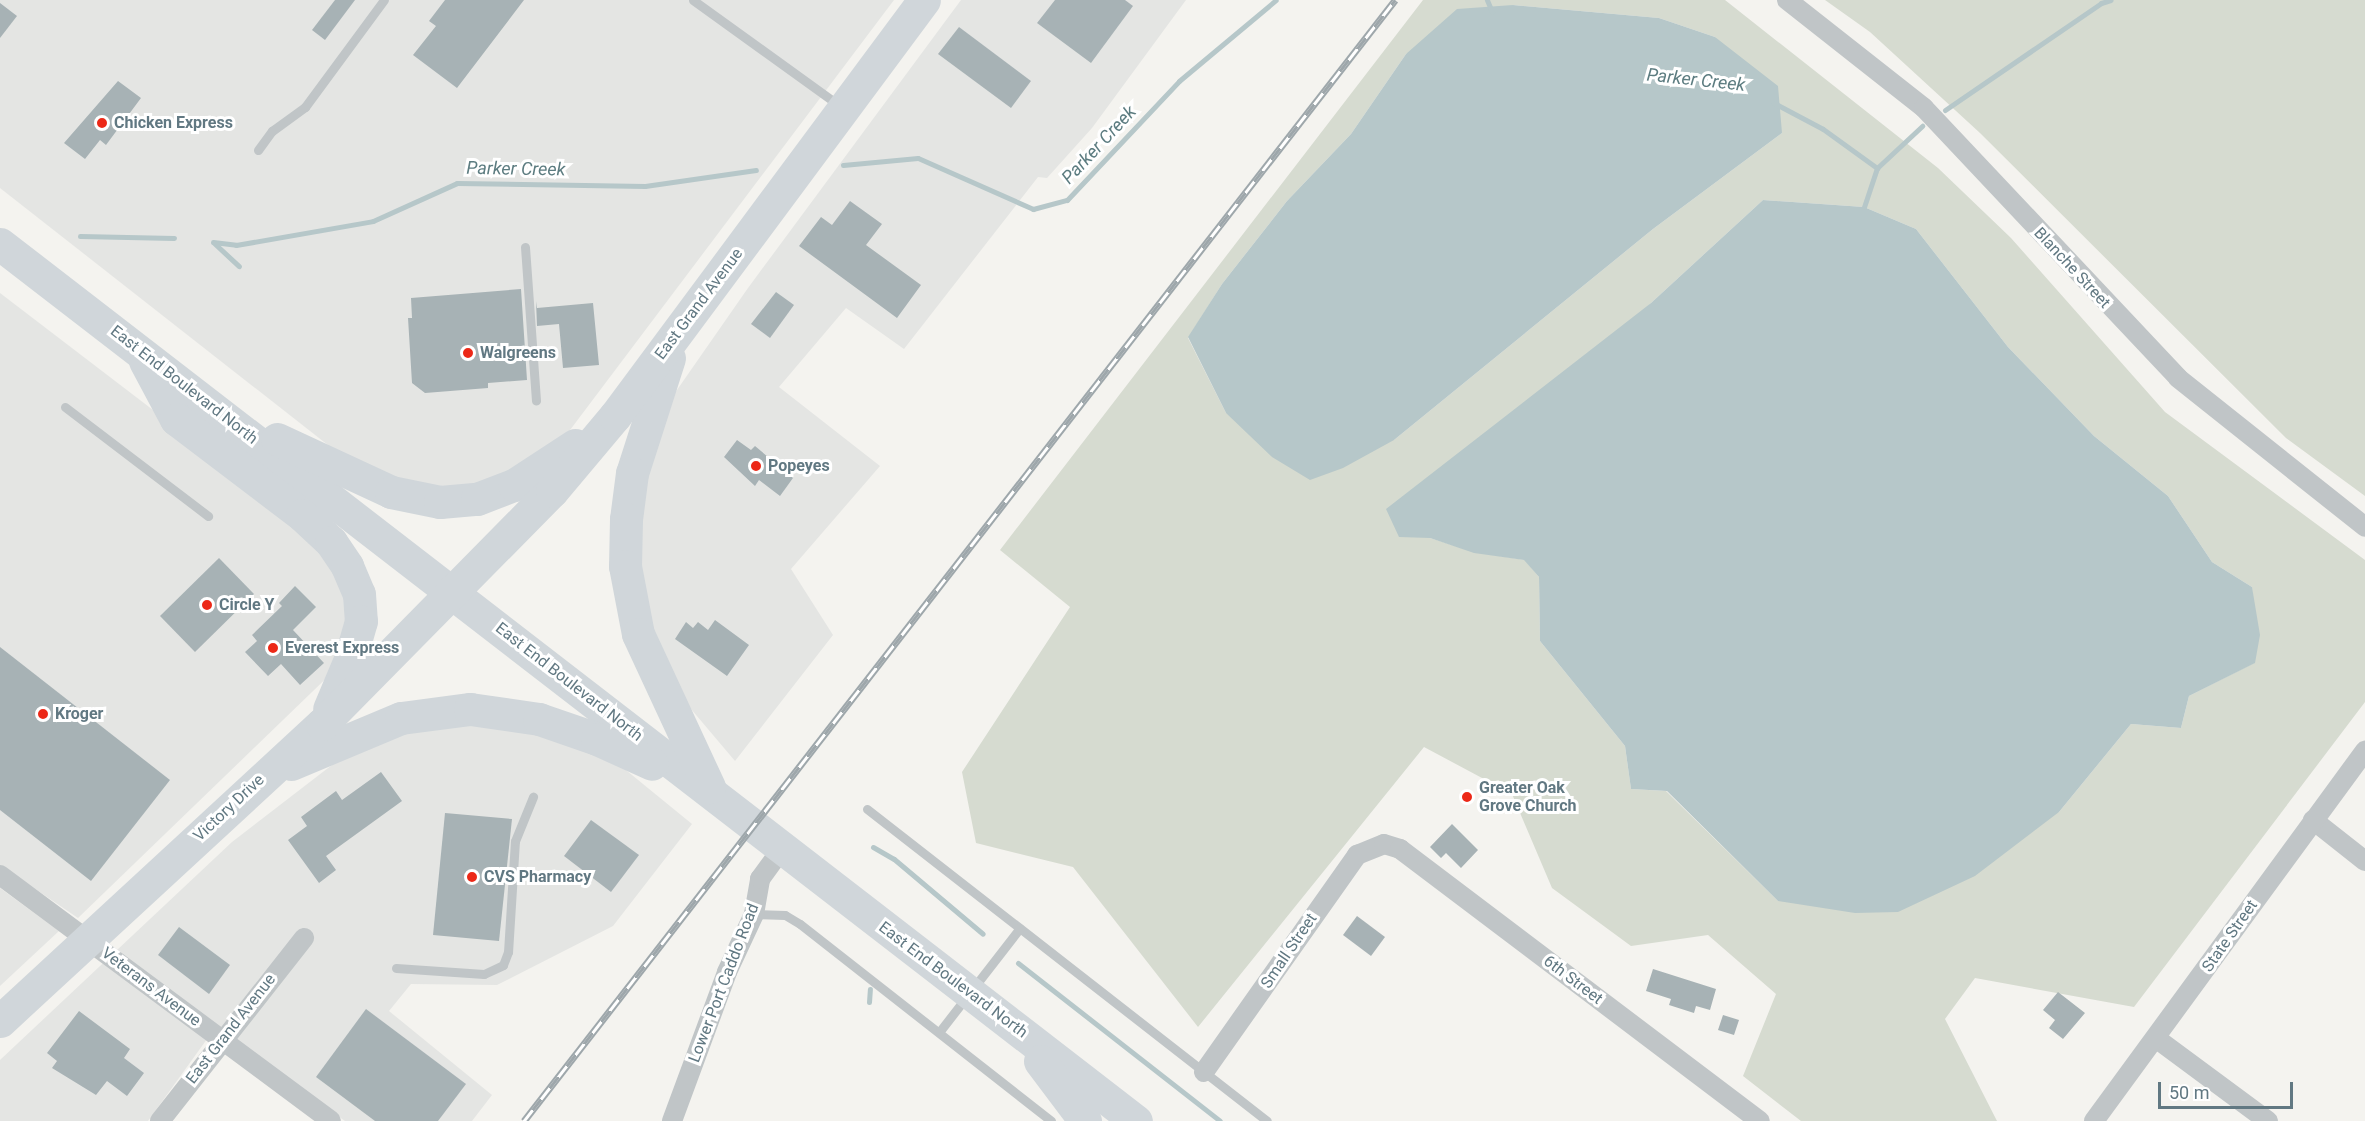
<!DOCTYPE html>
<style>
body{margin:0}
#map{position:relative;width:2365px;height:1121px;overflow:hidden;background:#f4f3ef;font-family:Roboto,sans-serif}
div>[style]{position:absolute}
[style*='--x']{left:calc(var(--x)*1px);top:calc(var(--y)*1px);width:calc(var(--w)*1px);rotate:calc(var(--a)*1deg)}
.built>*{inset:0;background:#e4e5e3}
.green>*{inset:0;background:#d6dbd0}
.water>*{inset:0;background:#b6c7c9}
.stream>*{height:5px;margin:-2.5px;padding:0 2.5px;transform-origin:2.5px;border-radius:2.5px;background:#b6c7c9}
.building>*{inset:0;background:#a7b2b5}
.lane>*{height:9px;margin:-4.5px;padding:0 4.5px;transform-origin:4.5px;border-radius:4.5px;background:#c0c5c7}
.street>*{height:20px;margin:-10px;padding:0 10px;transform-origin:10px;border-radius:10px;background:#c0c5c7}
.highway>*{height:33px;margin:-16.5px;padding:0 16.5px;transform-origin:16.5px;border-radius:16.5px;background:#d0d6da}
.rail>*{height:7px;margin-top:-3.5px;transform-origin:0;background:repeating-linear-gradient(90deg,#fff 0 14px,#9ea7ab 0 28px);box-sizing:border-box;border-block:2px solid #9ea7ab}
.dots>*{width:16px;height:16px;translate:-50% -50%;box-sizing:border-box;border:3px solid #fff;border-radius:50%}
span{translate:-50% -50%;white-space:nowrap;text-align:center;line-height:1.15;-webkit-text-stroke:6px #fff;paint-order:stroke}
.poi-label{font-size:16px;color:#617882;font-weight:700}
.left{translate:0 -50%;text-align:left}
.street-label{font-size:16px;color:#617882}
.water-label{font-size:18px;color:#5c7c80;font-style:italic}
.scale{position:absolute;left:2158px;top:1082px;width:135px;height:27px;box-sizing:border-box;border:3px solid #617882;border-top:0;padding-left:8px;font-size:18px;line-height:21px;white-space:nowrap;color:#617882;-webkit-text-stroke:4px #fff;paint-order:stroke}
</style>
<div id="map">
<div class="built">
<div style="clip-path:polygon(0 0,894px 0,561px 442px,517px 475px,459px 493px,404px 488px,347px 460px,0 188px)"></div>
<div style="clip-path:polygon(961px 0,1186px 0,1092px 128px,1047px 178px,1038px 177px,904px 349px,846px 308px,779px 387px,880px 466px,791px 569px,833px 635px,735px 761px,669px 683px,638px 585px,642px 488px,670px 400px,748px 288px)"></div>
<div style="clip-path:polygon(0 293px,272px 501px,325px 548px,356px 614px,341px 664px,78px 918px,0 865px)"></div>
<div style="clip-path:polygon(426px 720px,507px 721px,594px 744px,692px 824px,613px 926px,497px 985px,411px 984px,389px 1011px,492px 1095px,472px 1121px,345px 1121px,215px 1028px,148px 1121px,0 1121px,0 1060px,232px 842px,354px 748px)"></div>
<div style="clip-path:polygon(0 888px,59px 931px,0 986px)"></div>
</div>
<div class="green">
<div style="clip-path:polygon(evenodd,1423px 0,1725px 0,1938px 168px,2011px 238px,2165px 412px,2365px 560px,2365px 702px,2134px 1007px,1975px 978px,1945px 1019px,1997px 1121px,1801px 1121px,1743px 1076px,1776px 994px,1708px 935px,1631px 946px,1552px 888px,1512px 794px,1424px 747px,1198px 1027px,1073px 867px,976px 843px,962px 772px,1070px 607px,1000px 550px,1423px 0,1513px 5px,1659px 18px,1715px 37px,1782px 133px,1653px 229px,1394px 440px,1226px 413px,1188px 338px,1222px 284px,1287px 201px,1351px 134px,1406px 54px,1513px 5px,1423px 0,1763px 200px,1864px 207px,1916px 229px,2008px 347px,2094px 436px,2168px 496px,2212px 562px,2252px 587px,2254px 663px,2189px 696px,2181px 728px,2131px 724px,2059px 812px,1778px 901px,1666px 791px,1631px 789px,1625px 746px,1540px 641px,1539px 577px,1525px 560px,1474px 552px,1430px 538px,1651px 303px,1763px 200px)"></div>
<div style="clip-path:polygon(1825px 0,2365px 0,2365px 496px,2286px 438px,1980px 133px,1870px 32px)"></div>
</div>
<div class="water">
<div style="clip-path:polygon(1513px 5px,1659px 18px,1715px 37px,1778px 86px,1782px 133px,1653px 229px,1394px 440px,1343px 468px,1310px 480px,1272px 457px,1226px 413px,1188px 337px,1222px 284px,1287px 201px,1351px 134px,1406px 54px,1457px 9px)"></div>
<div style="clip-path:polygon(1763px 200px,1864px 207px,1916px 229px,2008px 347px,2094px 436px,2168px 496px,2212px 562px,2252px 587px,2260px 635px,2255px 663px,2189px 696px,2181px 728px,2131px 724px,2059px 812px,1975px 876px,1898px 912px,1855px 913px,1778px 901px,1667px 791px,1631px 789px,1625px 746px,1540px 641px,1539px 577px,1524px 560px,1474px 553px,1430px 538px,1399px 537px,1386px 509px,1651px 303px)"></div>
</div>
<div class="stream">
<div style="--x:1487;--y:0;--w:13;--a:67"></div>
<div style="--x:1774;--y:103;--w:55;--a:28"></div>
<div style="--x:1823;--y:129;--w:67;--a:35.8"></div>
<div style="--x:1877;--y:168;--w:62;--a:-43"></div>
<div style="--x:1945;--y:110;--w:189;--a:-34.4"></div>
<div style="--x:2101;--y:3;--w:10;--a:-17"></div>
<div style="--x:843;--y:165;--w:75;--a:-5.3"></div>
<div style="--x:918;--y:158;--w:126;--a:23.9"></div>
<div style="--x:1033;--y:209;--w:35;--a:-15"></div>
<div style="--x:1067;--y:200;--w:163;--a:-46.7"></div>
<div style="--x:1179;--y:81;--w:126;--a:-39.9"></div>
<div style="--x:1864;--y:207;--w:41;--a:-71.6"></div>
<div style="--x:80;--y:236;--w:94;--a:1.2"></div>
<div style="--x:213;--y:242;--w:23;--a:7"></div>
<div style="--x:236;--y:245;--w:139;--a:-9.9"></div>
<div style="--x:373;--y:221;--w:92;--a:-24.3"></div>
<div style="--x:457;--y:183;--w:188;--a:0.9"></div>
<div style="--x:645;--y:186;--w:112;--a:-8.2"></div>
<div style="--x:214;--y:243;--w:34;--a:43"></div>
<div style="--x:873;--y:847;--w:24;--a:30"></div>
<div style="--x:894;--y:859;--w:116;--a:40.1"></div>
<div style="--x:1018;--y:963;--w:256;--a:38"></div>
<div style="--x:869;--y:1002;--w:13;--a:-86"></div>
</div>
<div class="building">
<div style="clip-path:polygon(335px 0,355px 0,325px 40px,312px 30px)"></div>
<div style="clip-path:polygon(445px 0,524px 0,457px 88px,413px 55px,436px 26px,429px 21px)"></div>
<div style="clip-path:polygon(1055px 0,1125px 0,1133px 6px,1091px 63px,1037px 23px)"></div>
<div style="clip-path:polygon(0 3px,17px 16px,0 38px)"></div>
<div style="clip-path:polygon(959px 27px,1031px 81px,1011px 108px,938px 54px)"></div>
<div style="clip-path:polygon(118px 81px,141px 98px,106px 145px,100px 140px,85px 159px,64px 143px)"></div>
<div style="clip-path:polygon(850px 201px,882px 224px,866px 245px,921px 285px,897px 318px,799px 246px,821px 217px,832px 225px)"></div>
<div style="clip-path:polygon(521px 289px,527px 380px,488px 383px,488px 388px,425px 393px,412px 383px,408px 318px,412px 318px,411px 298px)"></div>
<div style="clip-path:polygon(776px 292px,794px 305px,770px 338px,751px 324px)"></div>
<div style="clip-path:polygon(536px 301px,537px 308px,593px 303px,599px 365px,563px 368px,559px 324px,537px 326px)"></div>
<div style="clip-path:polygon(737px 440px,751px 450px,755px 446px,793px 478px,780px 496px,759px 480px,755px 486px,724px 457px)"></div>
<div style="clip-path:polygon(219px 558px,254px 594px,195px 652px,160px 616px)"></div>
<div style="clip-path:polygon(295px 586px,316px 607px,293px 630px,324px 663px,300px 685px,281px 664px,268px 676px,245px 652px,257px 641px,252px 635px,282px 606px,279px 603px)"></div>
<div style="clip-path:polygon(715px 620px,749px 645px,727px 676px,675px 639px,686px 622px,693px 628px,698px 622px,708px 630px)"></div>
<div style="clip-path:polygon(0 647px,170px 780px,91px 881px,0 810px)"></div>
<div style="clip-path:polygon(381px 772px,402px 801px,326px 856px,336px 870px,319px 883px,288px 840px,307px 826px,301px 817px,336px 791px,342px 800px)"></div>
<div style="clip-path:polygon(445px 813px,512px 819px,499px 941px,433px 935px)"></div>
<div style="clip-path:polygon(591px 820px,639px 855px,611px 892px,564px 856px)"></div>
<div style="clip-path:polygon(1452px 824px,1478px 850px,1461px 868px,1446px 853px,1441px 858px,1430px 847px)"></div>
<div style="clip-path:polygon(1357px 916px,1385px 937px,1371px 956px,1343px 935px)"></div>
<div style="clip-path:polygon(179px 927px,230px 965px,209px 994px,158px 955px)"></div>
<div style="clip-path:polygon(1653px 969px,1716px 989px,1710px 1010px,1696px 1006px,1694px 1013px,1669px 1005px,1671px 999px,1646px 991px)"></div>
<div style="clip-path:polygon(2058px 992px,2085px 1013px,2063px 1039px,2049px 1028px,2055px 1020px,2043px 1010px)"></div>
<div style="clip-path:polygon(366px 1009px,466px 1084px,438px 1121px,375px 1121px,316px 1077px)"></div>
<div style="clip-path:polygon(79px 1011px,130px 1049px,124px 1058px,144px 1073px,127px 1096px,107px 1081px,96px 1095px,52px 1068px,57px 1061px,47px 1053px)"></div>
<div style="clip-path:polygon(1723px 1015px,1739px 1020px,1734px 1035px,1718px 1030px)"></div>
</div>
<div class="lane">
<div style="--x:693;--y:0;--w:181;--a:35.8"></div>
<div style="--x:258;--y:150;--w:24;--a:-54"></div>
<div style="--x:272;--y:131;--w:41;--a:-36"></div>
<div style="--x:305;--y:107;--w:133;--a:-53.6"></div>
<div style="--x:525;--y:247;--w:154;--a:85.9"></div>
<div style="--x:65;--y:407;--w:180;--a:37.3"></div>
<div style="--x:867;--y:809;--w:507;--a:37.95"></div>
<div style="--x:754;--y:914;--w:31;--a:2"></div>
<div style="--x:785;--y:915;--w:17;--a:31"></div>
<div style="--x:800;--y:924;--w:319;--a:38.1"></div>
<div style="--x:396;--y:968;--w:88;--a:3.9"></div>
<div style="--x:484;--y:974;--w:21;--a:-25"></div>
<div style="--x:503;--y:965;--w:14;--a:-69"></div>
<div style="--x:508;--y:952;--w:111;--a:-86.4"></div>
<div style="--x:515;--y:841;--w:48;--a:-67.8"></div>
<div style="--x:940;--y:1031;--w:130;--a:-52.2"></div>
</div>
<div class="street">
<div style="--x:1787;--y:0;--w:174;--a:38.2"></div>
<div style="--x:1924;--y:108;--w:371;--a:46.7"></div>
<div style="--x:2178;--y:378;--w:239;--a:38.5"></div>
<div style="--x:2313;--y:820;--w:66;--a:38.3"></div>
<div style="--x:0;--y:875;--w:412;--a:36.6"></div>
<div style="--x:2157;--y:1039;--w:138;--a:36.5"></div>
<div style="--x:1204;--y:1072;--w:266;--a:-54.8"></div>
<div style="--x:1357;--y:855;--w:29;--a:-22"></div>
<div style="--x:1384;--y:844;--w:17;--a:17"></div>
<div style="--x:1400;--y:849;--w:451;--a:37.1"></div>
<div style="--x:160;--y:1121;--w:233;--a:-51.8"></div>
<div style="--x:672;--y:1121;--w:159;--a:-69.7"></div>
<div style="--x:727;--y:972;--w:64;--a:-65"></div>
<div style="--x:754;--y:914;--w:36;--a:-80"></div>
<div style="--x:760;--y:879;--w:37;--a:-54"></div>
<div style="--x:2094;--y:1121;--w:459;--a:-53.8"></div>
</div>
<div class="highway">
<div style="--x:0;--y:244;--w:1435;--a:37.67"></div>
<div style="--x:669;--y:358;--w:121;--a:107.8"></div>
<div style="--x:632;--y:473;--w:46;--a:97.4"></div>
<div style="--x:626;--y:519;--w:47;--a:91.2"></div>
<div style="--x:625;--y:566;--w:69;--a:79.2"></div>
<div style="--x:638;--y:634;--w:169;--a:65.1"></div>
<div style="--x:145;--y:361;--w:66;--a:61.9"></div>
<div style="--x:176;--y:419;--w:158;--a:37.3"></div>
<div style="--x:302;--y:515;--w:40;--a:43"></div>
<div style="--x:331;--y:542;--w:29;--a:56"></div>
<div style="--x:347;--y:566;--w:30;--a:67"></div>
<div style="--x:359;--y:594;--w:27;--a:86"></div>
<div style="--x:361;--y:621;--w:37;--a:106"></div>
<div style="--x:351;--y:657;--w:56;--a:112.9"></div>
<div style="--x:277;--y:439;--w:126;--a:24.9"></div>
<div style="--x:391;--y:492;--w:50;--a:11.5"></div>
<div style="--x:440;--y:502;--w:37;--a:-5"></div>
<div style="--x:477;--y:499;--w:40;--a:-21"></div>
<div style="--x:514;--y:485;--w:73;--a:-33.3"></div>
<div style="--x:291;--y:764;--w:119;--a:-22.7"></div>
<div style="--x:401;--y:718;--w:70;--a:-7.4"></div>
<div style="--x:470;--y:709;--w:70;--a:8.2"></div>
<div style="--x:539;--y:719;--w:61;--a:19"></div>
<div style="--x:597;--y:739;--w:60;--a:24.4"></div>
<div style="--x:0;--y:1021;--w:438;--a:-42.7"></div>
<div style="--x:322;--y:724;--w:327;--a:-45.4"></div>
<div style="--x:552;--y:491;--w:98;--a:-50"></div>
<div style="--x:615;--y:416;--w:518;--a:-53.4"></div>
<div style="--x:1040;--y:1061;--w:75;--a:53.1"></div>
</div>
<div class="rail">
<div style="--x:524;--y:1121;--w:1420;--a:-52.15"></div>
</div>
<div class="dots">
<div style="left:102px;top:123px;background:#ec2817"></div>
<div style="left:468px;top:353px;background:#ec2817"></div>
<div style="left:756px;top:466px;background:#ec2817"></div>
<div style="left:207px;top:605px;background:#ec2817"></div>
<div style="left:273px;top:648px;background:#ec2817"></div>
<div style="left:43px;top:714px;background:#ec2817"></div>
<div style="left:1467px;top:797px;background:#ec2817"></div>
<div style="left:472px;top:877px;background:#ec2817"></div>
</div>
<div class="poi-label">
<span class="left" style="left:114px;top:123px">Chicken Express</span>
<span class="left" style="left:480px;top:353px">Walgreens</span>
<span class="left" style="left:768px;top:466px">Popeyes</span>
<span class="left" style="left:219px;top:605px">Circle Y</span>
<span class="left" style="left:285px;top:648px">Everest Express</span>
<span class="left" style="left:55px;top:714px">Kroger</span>
<span class="left" style="left:1479px;top:797px">Greater Oak<br>Grove Church</span>
<span class="left" style="left:484px;top:877px">CVS Pharmacy</span>
</div>
<div class="street-label">
<span style="left:2072px;top:268px;rotate:47deg">Blanche Street</span>
<span style="left:699px;top:304px;rotate:-53deg">East Grand Avenue</span>
<span style="left:184px;top:385px;rotate:38deg">East End Boulevard North</span>
<span style="left:569px;top:682px;rotate:38deg">East End Boulevard North</span>
<span style="left:229px;top:808px;rotate:-43deg">Victory Drive</span>
<span style="left:2230px;top:936px;rotate:-55deg">State Street</span>
<span style="left:1289px;top:951px;rotate:-56deg">Small Street</span>
<span style="left:953px;top:980px;rotate:37deg">East End Boulevard North</span>
<span style="left:1573px;top:980px;rotate:37deg">6th Street</span>
<span style="left:724px;top:983px;rotate:-69deg">Lower Port Caddo Road</span>
<span style="left:151px;top:987px;rotate:37deg">Veterans Avenue</span>
<span style="left:231px;top:1029px;rotate:-52deg">East Grand Avenue</span>
</div>
<div class="water-label">
<span style="left:1696px;top:80px;rotate:6deg">Parker Creek</span>
<span style="left:1099px;top:145px;rotate:-47deg">Parker Creek</span>
<span style="left:516px;top:169px;rotate:1deg">Parker Creek</span>
</div>
<div class="scale">50 m</div>
</div>
